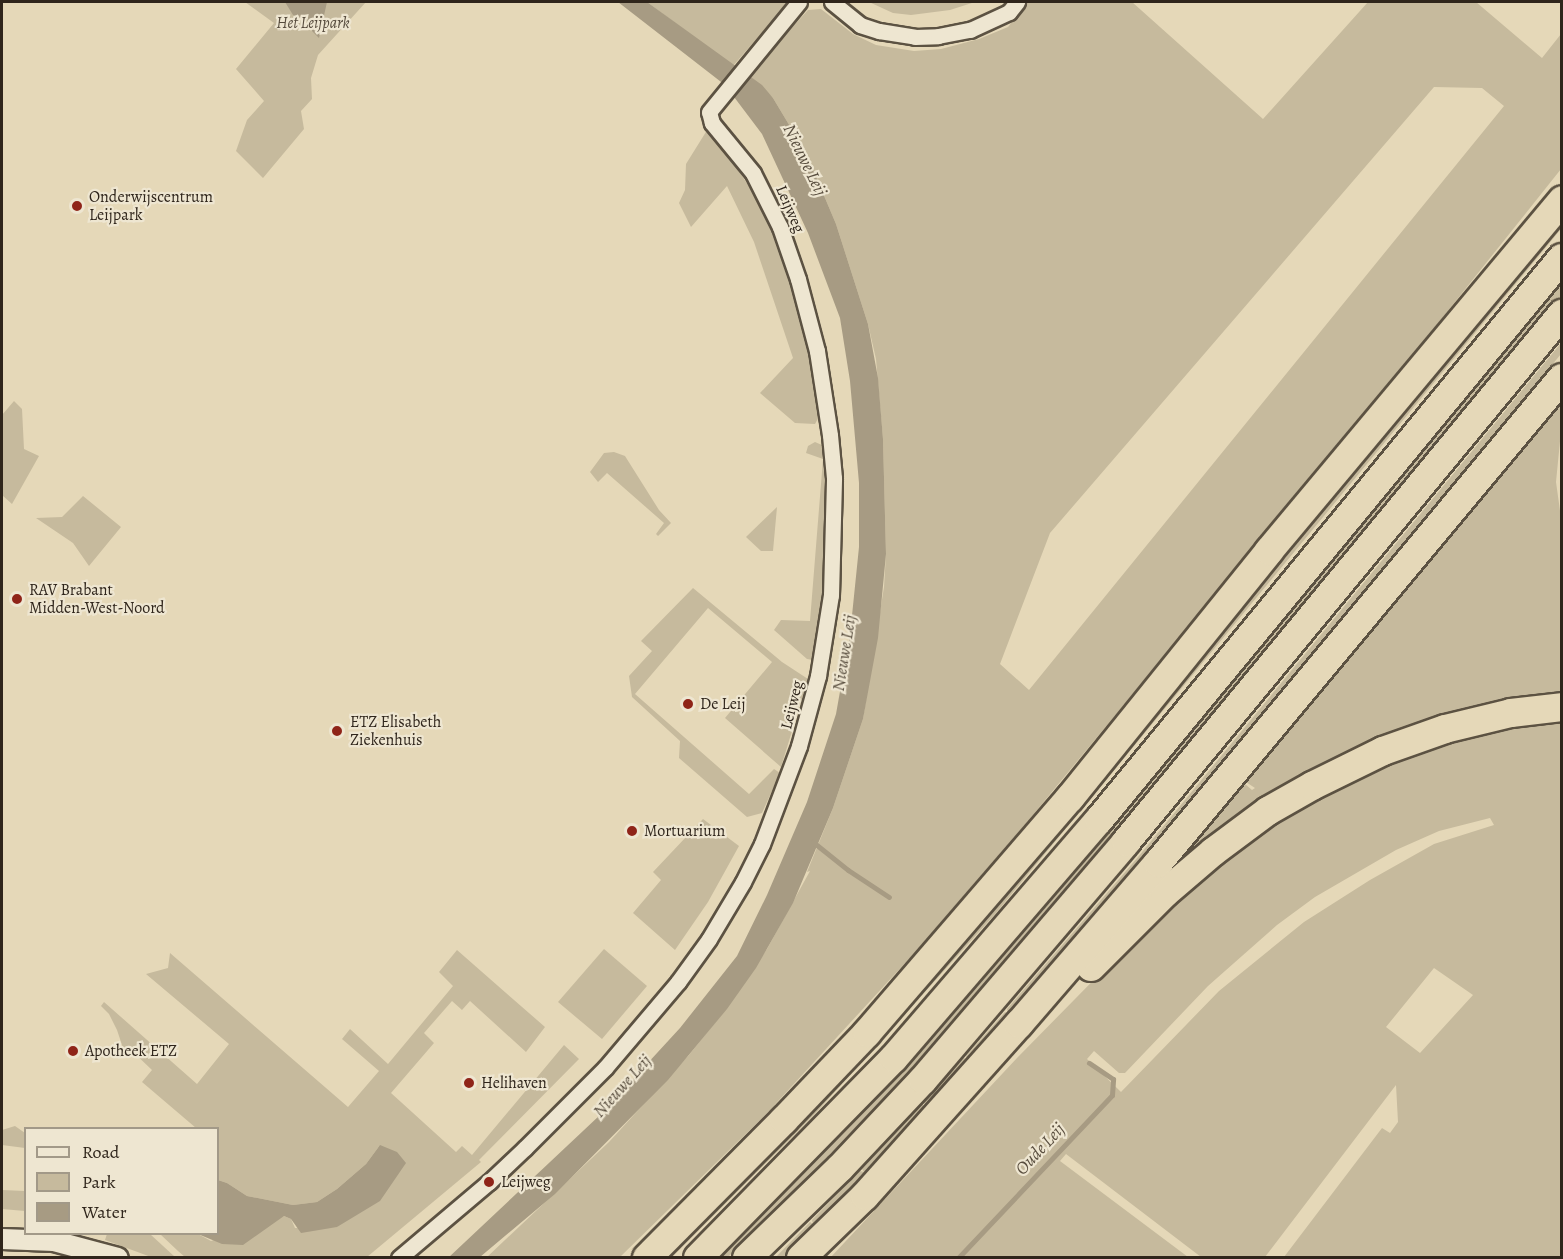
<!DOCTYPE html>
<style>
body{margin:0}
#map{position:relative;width:1563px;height:1259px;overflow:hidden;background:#e5d8b8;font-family:Alegreya,serif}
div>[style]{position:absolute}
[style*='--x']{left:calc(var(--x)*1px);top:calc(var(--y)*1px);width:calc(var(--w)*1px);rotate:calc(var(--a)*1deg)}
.green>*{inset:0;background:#c6ba9d}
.water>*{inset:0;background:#a79b83}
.stream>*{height:5px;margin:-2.5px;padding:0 2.5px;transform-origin:2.5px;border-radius:2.5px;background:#a79b83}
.roads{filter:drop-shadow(2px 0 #5c5242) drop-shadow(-2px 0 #5c5242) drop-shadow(0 2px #5c5242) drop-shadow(0 -2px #5c5242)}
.minor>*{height:15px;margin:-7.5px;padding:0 7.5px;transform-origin:7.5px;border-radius:7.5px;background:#eee6d1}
.tertiary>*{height:20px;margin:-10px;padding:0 10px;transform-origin:10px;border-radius:10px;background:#eee6d1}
.motorway>*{height:28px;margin:-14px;padding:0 14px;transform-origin:14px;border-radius:14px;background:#e5d8b8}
.dots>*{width:16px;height:16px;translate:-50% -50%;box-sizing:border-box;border:3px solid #eee6d1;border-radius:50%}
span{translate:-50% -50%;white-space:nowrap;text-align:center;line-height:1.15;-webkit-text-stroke:4.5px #eee6d1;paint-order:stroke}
.park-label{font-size:16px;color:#554a3c;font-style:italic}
.poi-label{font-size:16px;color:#2f251b}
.left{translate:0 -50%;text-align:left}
.street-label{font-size:16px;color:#2f251b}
.water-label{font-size:18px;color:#594e3f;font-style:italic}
.frame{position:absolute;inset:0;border:3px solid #2f251b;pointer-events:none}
.legend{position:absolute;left:24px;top:1127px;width:195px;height:108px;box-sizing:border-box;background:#eee6d1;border:2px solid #a29988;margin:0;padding:8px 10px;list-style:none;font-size:18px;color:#2f251b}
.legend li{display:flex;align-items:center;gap:12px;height:30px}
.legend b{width:30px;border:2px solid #a29988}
</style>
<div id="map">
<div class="green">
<div style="clip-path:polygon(245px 2px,366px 2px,318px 55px,311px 78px,312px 99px,301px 111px,304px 129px,263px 178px,236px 151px,247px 120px,264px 101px,236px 69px,274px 23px)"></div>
<div style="clip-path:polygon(647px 2px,788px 2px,733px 66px)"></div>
<div style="clip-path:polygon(869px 2px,975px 2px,950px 10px,911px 15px,893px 13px)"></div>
<div style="clip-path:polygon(evenodd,1028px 2px,1132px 2px,1263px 119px,1368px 2px,1476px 2px,1542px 58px,1561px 34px,1561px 169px,1427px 337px,1032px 816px,918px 949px,769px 1111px,620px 1257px,486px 1258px,609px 1142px,689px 1055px,722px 1014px,767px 949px,810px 871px,807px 872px,833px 808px,863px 719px,884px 587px,886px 554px,883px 439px,876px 359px,868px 324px,836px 224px,806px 153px,773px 98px,749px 75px,808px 10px,821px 9px,853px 34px,876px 45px,914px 51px,941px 49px,979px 39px,1008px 27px,1028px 2px,1434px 87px,1482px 88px,1504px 106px,1029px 690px,1000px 664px,1050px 533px,1434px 87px)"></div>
<div style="clip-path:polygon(709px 127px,761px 204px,782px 252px,804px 327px,814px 373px,820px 415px,815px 424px,795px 423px,760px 393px,793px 358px,754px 242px,727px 186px,691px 227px,679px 203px,685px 190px,686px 164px)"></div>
<div style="clip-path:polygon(1561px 218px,1561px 229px,996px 913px,814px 1115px,672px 1257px,661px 1258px,1165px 701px)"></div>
<div style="clip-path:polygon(1561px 277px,1561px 296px,1276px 643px,1016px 950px,901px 1080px,783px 1203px,728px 1257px,715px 1258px)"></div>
<div style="clip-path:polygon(1561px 343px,1561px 354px,1095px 919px,855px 1187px,785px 1257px,775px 1258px,810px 1222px,813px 1224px,812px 1220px,860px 1171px,864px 1172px,862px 1169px,922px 1104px,925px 1106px,924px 1102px,964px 1058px,967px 1060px,966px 1056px,1005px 1012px,1008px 1014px,1007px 1009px,1138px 857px)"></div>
<div style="clip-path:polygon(1561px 399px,1561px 431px,1556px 482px,1562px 525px,1561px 700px,1459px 720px,1160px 886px,1245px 784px,1252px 790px,1255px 788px,1246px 782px)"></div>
<div style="clip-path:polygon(14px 401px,22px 409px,24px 449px,39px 456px,12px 504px,2px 495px,2px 415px)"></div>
<div style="clip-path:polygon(815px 442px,824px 446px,828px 559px,813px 660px,807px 659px,774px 630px,781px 620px,810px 621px,823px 459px,806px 453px,808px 446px)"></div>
<div style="clip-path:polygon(614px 452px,625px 456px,659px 510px,671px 523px,658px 536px,656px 534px,664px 523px,607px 473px,598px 482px,590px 472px,604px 453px)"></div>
<div style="clip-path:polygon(83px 496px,121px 527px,89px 566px,73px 543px,36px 518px,62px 517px)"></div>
<div style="clip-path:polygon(777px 507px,773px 551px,761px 551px,746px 537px)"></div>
<div style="clip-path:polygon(693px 588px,782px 662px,808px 679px,781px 767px,725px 718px,772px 662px,708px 608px,635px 694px,749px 794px,774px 769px,780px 773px,762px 813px,747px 817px,679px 758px,680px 741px,632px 697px,629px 676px,652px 651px,641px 641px)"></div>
<div style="clip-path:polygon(evenodd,1561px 718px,1561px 1257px,1284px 1257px,1382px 1128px,1390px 1133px,1398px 1122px,1396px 1085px,1265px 1257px,1201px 1257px,1066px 1154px,1060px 1161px,1188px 1257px,830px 1258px,1017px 1058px,1132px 941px,1181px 894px,1263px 830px,1328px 791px,1412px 753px,1494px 729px,1561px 718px,1490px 818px,1494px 825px,1434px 844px,1370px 880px,1304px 922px,1219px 991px,1121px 1092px,1087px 1059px,1094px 1051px,1119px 1073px,1125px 1073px,1208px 986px,1277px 925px,1315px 897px,1396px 850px,1439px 831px,1490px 818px,1561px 718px,1434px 968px,1473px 995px,1420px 1053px,1386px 1027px,1434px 968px)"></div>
<div style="clip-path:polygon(703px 819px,739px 846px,708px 902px,675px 950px,633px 913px,661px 880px,653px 872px)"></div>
<div style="clip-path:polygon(604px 949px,647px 986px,602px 1039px,558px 1002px)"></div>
<div style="clip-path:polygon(457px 950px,545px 1027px,526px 1052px,470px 1001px,462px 1010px,452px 1001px,424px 1033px,434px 1043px,391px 1093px,456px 1152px,462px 1146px,472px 1155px,564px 1045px,579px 1059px,479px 1160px,481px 1162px,367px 1257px,185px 1257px,178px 1251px,160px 1234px,198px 1234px,211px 1241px,284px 1216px,291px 1219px,295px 1228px,337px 1227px,380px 1145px,366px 1164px,337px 1189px,317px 1202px,293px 1205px,247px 1196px,227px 1183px,218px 1180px,218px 1128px,196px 1128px,142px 1082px,152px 1070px,130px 1049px,125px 1054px,117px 1030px,109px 1014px,101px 1006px,104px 1002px,197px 1084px,229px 1044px,146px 974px,168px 968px,170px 953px,348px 1107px,379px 1071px,342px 1039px,350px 1029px,388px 1064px,453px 986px,439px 972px)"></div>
<div style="clip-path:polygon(15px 1126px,25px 1133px,25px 1148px,2px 1145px,2px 1130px)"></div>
<div style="clip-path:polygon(2px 1190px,25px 1191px,25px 1211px,2px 1209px)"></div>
<div style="clip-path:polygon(107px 1234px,150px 1234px,175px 1257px,151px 1257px,105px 1240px)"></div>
</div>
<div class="water">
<div style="clip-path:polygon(285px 2px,327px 2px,319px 38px,312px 31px,313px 25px,311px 22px,293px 15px)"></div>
<div style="clip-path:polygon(618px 2px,647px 2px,762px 85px,773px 98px,806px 153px,836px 224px,868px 324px,878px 378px,883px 439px,886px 554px,878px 638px,863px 719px,833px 808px,793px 903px,756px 968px,727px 1009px,668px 1080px,555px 1194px,480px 1257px,448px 1258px,600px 1115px,680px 1028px,737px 956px,767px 895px,807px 802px,836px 714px,850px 635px,859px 547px,859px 483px,850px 381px,840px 318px,808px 233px,762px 134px,725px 85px)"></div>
<div style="clip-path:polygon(380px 1145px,397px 1152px,406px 1163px,380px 1201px,337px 1227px,301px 1233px,291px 1219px,284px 1216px,243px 1245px,222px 1244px,198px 1234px,218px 1234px,218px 1180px,227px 1183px,247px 1196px,293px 1205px,317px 1202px,337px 1189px,366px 1164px)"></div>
</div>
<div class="stream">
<div style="--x:813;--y:842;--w:45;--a:38.7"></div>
<div style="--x:848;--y:870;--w:49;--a:33.4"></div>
<div style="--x:958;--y:1258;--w:224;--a:-46.6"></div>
<div style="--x:1112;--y:1095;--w:16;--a:-86"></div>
<div style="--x:1113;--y:1079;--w:29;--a:-146"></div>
</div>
<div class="roads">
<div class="minor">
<div style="--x:832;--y:2;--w:36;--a:39"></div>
<div style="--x:860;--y:25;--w:20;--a:18"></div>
<div style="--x:879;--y:31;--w:36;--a:9"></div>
<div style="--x:915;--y:37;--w:23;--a:-2"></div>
<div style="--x:938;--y:36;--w:33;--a:-11"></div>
<div style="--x:970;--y:30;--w:43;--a:-24.8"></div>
<div style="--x:1009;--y:12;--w:13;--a:-51"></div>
<div style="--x:399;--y:1258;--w:118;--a:-40.2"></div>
<div style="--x:489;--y:1182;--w:50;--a:-43.4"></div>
<div style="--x:525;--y:1148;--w:113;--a:-45"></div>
<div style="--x:605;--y:1068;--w:113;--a:-49.7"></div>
<div style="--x:678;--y:982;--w:53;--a:-54.2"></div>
<div style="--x:709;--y:939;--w:66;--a:-59.2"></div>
<div style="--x:743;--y:882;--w:42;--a:-63.4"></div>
<div style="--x:762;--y:844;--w:105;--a:-69.3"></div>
<div style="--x:799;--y:746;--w:73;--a:-74.8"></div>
<div style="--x:818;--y:676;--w:82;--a:-80.9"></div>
<div style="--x:831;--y:595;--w:117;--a:-88.5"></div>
<div style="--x:834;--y:478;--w:43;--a:-95.3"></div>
<div style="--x:830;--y:435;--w:85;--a:-98.8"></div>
<div style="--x:817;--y:351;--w:74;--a:-104.8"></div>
<div style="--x:798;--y:279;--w:55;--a:-109.1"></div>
<div style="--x:780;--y:227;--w:60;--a:-116.6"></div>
<div style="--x:753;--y:173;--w:65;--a:-129.4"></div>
<div style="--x:712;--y:123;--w:11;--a:-105"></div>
<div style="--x:709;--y:112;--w:142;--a:-50.7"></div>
</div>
<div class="tertiary">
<div style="--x:2;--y:1239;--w:52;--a:2.2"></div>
<div style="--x:54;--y:1241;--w:66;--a:14.9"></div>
</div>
<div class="motorway">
<div style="--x:1091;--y:967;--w:105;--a:-45"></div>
<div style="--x:1165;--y:893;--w:63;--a:-40.5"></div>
<div style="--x:1213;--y:852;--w:69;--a:-36.7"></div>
<div style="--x:1268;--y:811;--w:51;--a:-29.6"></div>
<div style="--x:1312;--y:786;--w:79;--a:-26.2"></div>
<div style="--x:1383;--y:751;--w:66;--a:-19.5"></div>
<div style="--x:1445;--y:729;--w:68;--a:-13.6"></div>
<div style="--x:1511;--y:713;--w:51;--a:-6.7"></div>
<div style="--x:647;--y:1258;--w:194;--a:-45.2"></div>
<div style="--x:784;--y:1120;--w:120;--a:-46.3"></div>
<div style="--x:867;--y:1033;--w:311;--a:-49.2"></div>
<div style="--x:1070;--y:798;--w:317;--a:-51.1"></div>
<div style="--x:1269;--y:551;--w:457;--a:-50.1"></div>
<div style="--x:698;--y:1258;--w:280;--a:-45.6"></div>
<div style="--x:894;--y:1058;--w:314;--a:-49.3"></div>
<div style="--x:1099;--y:820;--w:728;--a:-50.52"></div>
<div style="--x:747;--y:1258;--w:129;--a:-44.1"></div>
<div style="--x:840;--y:1168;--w:121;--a:-46.7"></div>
<div style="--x:923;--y:1080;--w:313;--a:-49.5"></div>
<div style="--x:1126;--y:842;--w:685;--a:-50.45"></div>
<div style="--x:801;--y:1258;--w:89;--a:-44.1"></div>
<div style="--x:865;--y:1196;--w:231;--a:-48.2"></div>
<div style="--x:1019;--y:1024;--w:213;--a:-49.2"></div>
<div style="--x:1158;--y:863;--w:631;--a:-50.21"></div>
</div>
</div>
<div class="dots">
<div style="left:77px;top:206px;background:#8f2418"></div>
<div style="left:17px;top:599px;background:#8f2418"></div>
<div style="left:688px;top:704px;background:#8f2418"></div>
<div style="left:337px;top:731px;background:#8f2418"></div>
<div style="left:632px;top:831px;background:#8f2418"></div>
<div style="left:73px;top:1051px;background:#8f2418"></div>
<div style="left:469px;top:1083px;background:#8f2418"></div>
<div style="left:489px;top:1182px;background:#8f2418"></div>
</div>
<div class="park-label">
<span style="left:313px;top:23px">Het Leijpark</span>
</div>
<div class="poi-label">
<span class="left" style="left:89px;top:206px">Onderwijscentrum<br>Leijpark</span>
<span class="left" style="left:29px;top:599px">RAV Brabant<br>Midden-West-Noord</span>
<span class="left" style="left:700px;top:704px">De Leij</span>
<span class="left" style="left:350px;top:731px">ETZ Elisabeth<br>Ziekenhuis</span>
<span class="left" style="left:644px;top:831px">Mortuarium</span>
<span class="left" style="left:85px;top:1051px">Apotheek ETZ</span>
<span class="left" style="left:481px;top:1083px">Helihaven</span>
<span class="left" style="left:501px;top:1182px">Leijweg</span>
</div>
<div class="street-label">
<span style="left:790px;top:209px;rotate:67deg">Leijweg</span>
<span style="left:792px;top:705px;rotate:-76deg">Leijweg</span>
</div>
<div class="water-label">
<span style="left:805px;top:160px;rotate:64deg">Nieuwe Leij</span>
<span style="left:844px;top:653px;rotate:-81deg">Nieuwe Leij</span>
<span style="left:622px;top:1086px;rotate:-48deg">Nieuwe Leij</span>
<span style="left:1040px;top:1149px;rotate:-47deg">Oude Leij</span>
</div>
<div class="frame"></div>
<ul class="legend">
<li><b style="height:8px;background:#eee6d1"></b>Road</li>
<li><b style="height:16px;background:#c6ba9d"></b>Park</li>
<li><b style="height:16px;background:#a79b83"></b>Water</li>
</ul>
</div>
